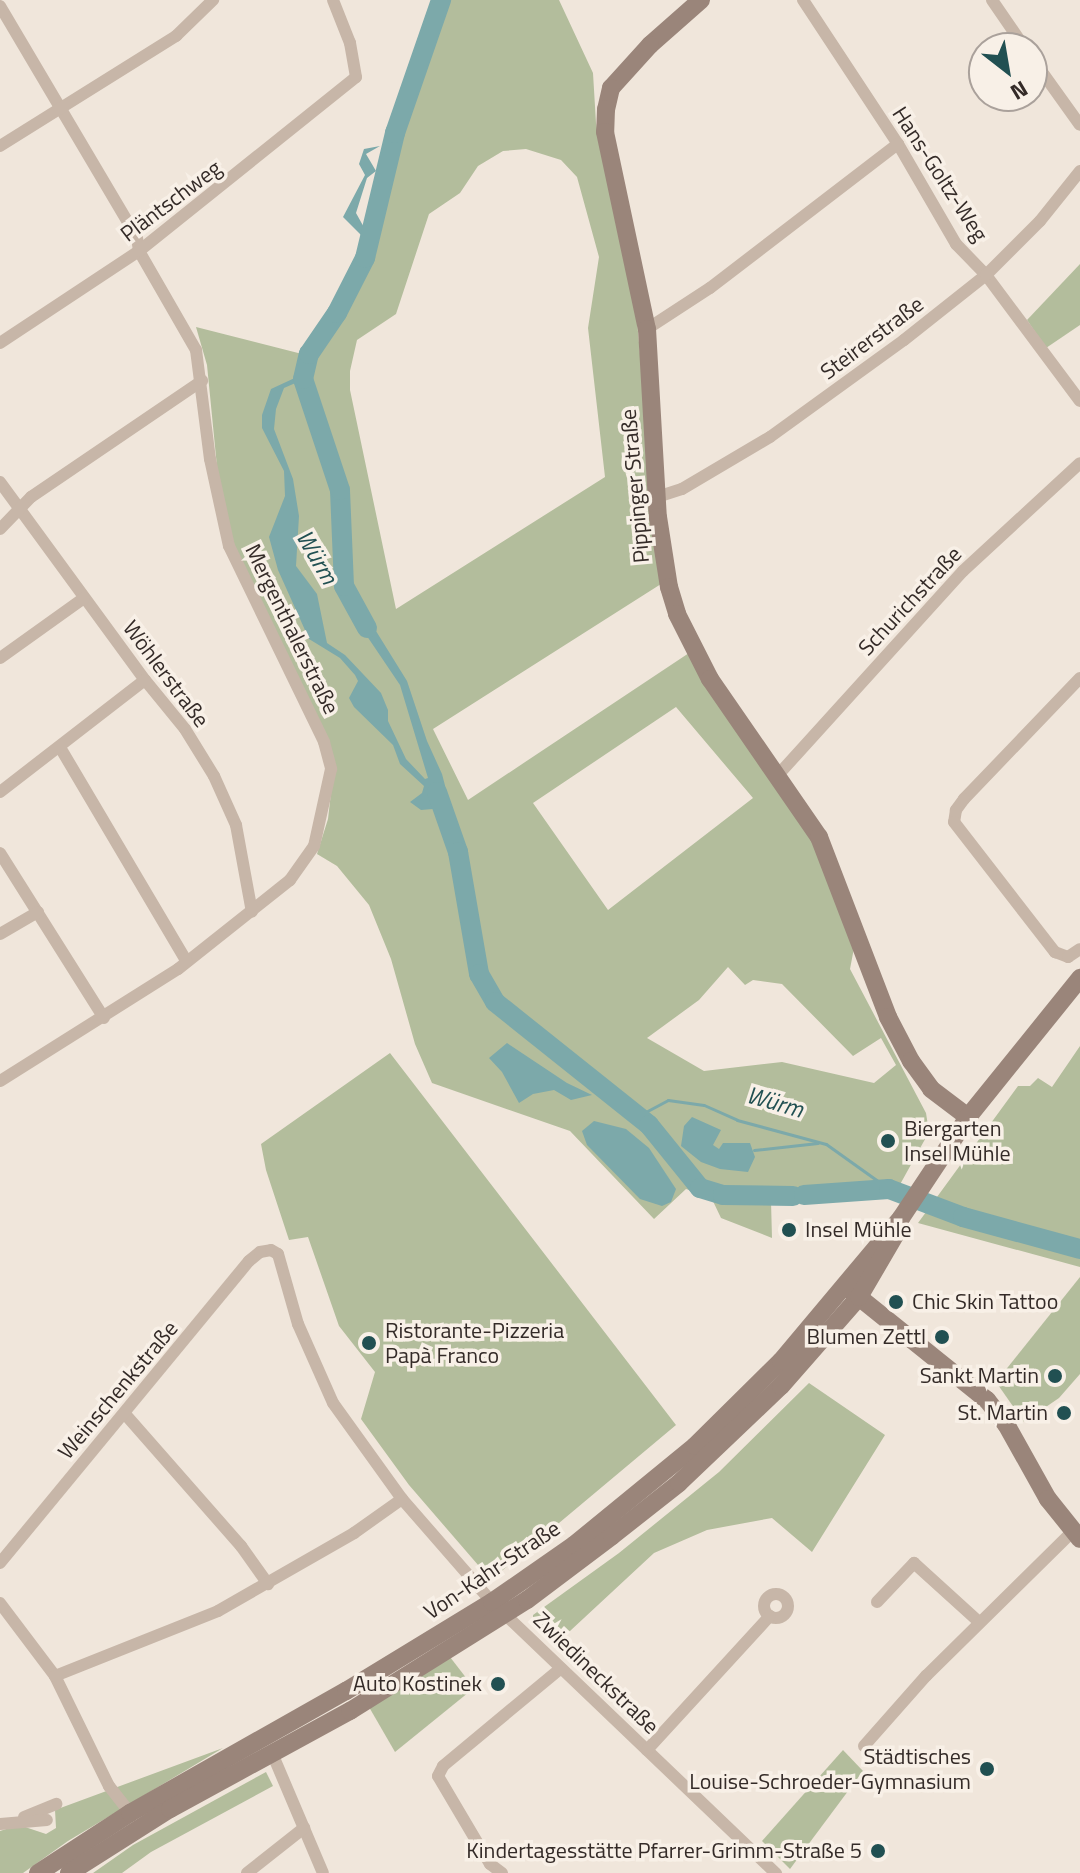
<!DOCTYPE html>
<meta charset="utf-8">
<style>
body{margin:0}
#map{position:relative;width:1080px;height:1873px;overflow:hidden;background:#f0e6db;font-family:"Titillium Web",sans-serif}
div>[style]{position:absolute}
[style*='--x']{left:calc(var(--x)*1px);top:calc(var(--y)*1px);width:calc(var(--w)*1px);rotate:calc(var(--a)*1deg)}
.green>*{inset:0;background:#b3bd9c}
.water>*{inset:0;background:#7ca9aa}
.stream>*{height:3px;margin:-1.5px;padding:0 1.5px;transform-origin:1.5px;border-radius:1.5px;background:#7ca9aa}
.river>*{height:20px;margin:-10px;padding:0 10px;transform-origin:10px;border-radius:10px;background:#7ca9aa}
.street>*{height:12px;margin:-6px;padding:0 6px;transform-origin:6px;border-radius:6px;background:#c7b6a8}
.street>.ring{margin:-6px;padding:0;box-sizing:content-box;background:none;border:12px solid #c7b6a8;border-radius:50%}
.secondary>*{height:18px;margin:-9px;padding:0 9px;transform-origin:9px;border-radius:9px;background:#9a857a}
.dots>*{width:22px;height:22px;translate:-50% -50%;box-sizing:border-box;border:4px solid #f8f0e7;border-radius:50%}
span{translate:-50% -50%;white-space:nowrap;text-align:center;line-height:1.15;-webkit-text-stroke:7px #f8f0e7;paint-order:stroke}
.street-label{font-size:22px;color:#342b28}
.poi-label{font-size:22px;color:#342b28}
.left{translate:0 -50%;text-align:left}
.right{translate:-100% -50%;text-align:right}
.water-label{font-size:24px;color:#215052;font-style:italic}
.north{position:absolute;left:968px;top:32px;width:80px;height:80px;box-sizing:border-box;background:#f8f0e7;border:2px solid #aaa19b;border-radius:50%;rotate:149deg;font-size:22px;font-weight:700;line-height:32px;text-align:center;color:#342b28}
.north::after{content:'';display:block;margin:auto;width:28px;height:36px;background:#215052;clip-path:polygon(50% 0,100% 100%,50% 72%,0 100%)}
</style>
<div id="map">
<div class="green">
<div style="clip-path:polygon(evenodd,436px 0,559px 0,593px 73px,596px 123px,637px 321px,661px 584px,433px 729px,468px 800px,689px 653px,807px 826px,854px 948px,850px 969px,926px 1113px,929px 1132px,892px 1199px,851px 1194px,771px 1201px,772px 1238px,721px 1218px,711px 1197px,686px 1189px,654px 1219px,570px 1131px,432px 1083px,415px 1044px,391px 959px,369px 905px,337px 866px,317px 854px,328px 819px,334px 766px,230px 539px,218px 477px,207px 365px,196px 327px,306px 355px,333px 316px,366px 255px,387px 158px,436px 0,526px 149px,561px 160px,577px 177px,599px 257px,588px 328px,605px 477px,396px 609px,350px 390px,350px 371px,357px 340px,396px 314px,429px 214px,460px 193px,478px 166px,503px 151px,526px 149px,436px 0,676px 707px,753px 798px,608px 910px,533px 803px,676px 707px,436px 0,728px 967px,745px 985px,753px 980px,782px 984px,853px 1056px,881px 1038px,896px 1065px,874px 1083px,782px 1062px,704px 1071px,647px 1038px,699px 1000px,728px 967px)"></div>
<div style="clip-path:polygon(1080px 264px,1080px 325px,1046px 348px,1027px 320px)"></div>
<div style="clip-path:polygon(1080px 1046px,1080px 1267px,918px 1223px,1018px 1086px,1030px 1086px,1038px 1078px,1052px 1087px)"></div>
<div style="clip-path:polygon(390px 1053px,676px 1425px,491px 1580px,409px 1485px,361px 1419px,375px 1372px,339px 1326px,308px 1237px,289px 1240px,266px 1170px,261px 1144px)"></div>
<div style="clip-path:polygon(1080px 1277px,1080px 1374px,1059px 1398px,1024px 1422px,996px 1382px)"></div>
<div style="clip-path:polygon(809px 1383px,885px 1435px,812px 1552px,772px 1518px,707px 1530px,654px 1553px,556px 1644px,533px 1621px,533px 1615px,619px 1553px,719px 1472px)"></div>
<div style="clip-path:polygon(450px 1657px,474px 1688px,395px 1752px,369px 1707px)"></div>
<div style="clip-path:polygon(223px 1748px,68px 1841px,23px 1873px,0 1873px,0 1831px,19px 1825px,46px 1834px,56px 1828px,55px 1810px)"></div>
<div style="clip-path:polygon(843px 1750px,863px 1771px,790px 1869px,762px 1841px)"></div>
<div style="clip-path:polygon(266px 1772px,273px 1786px,151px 1852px,122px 1873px,93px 1873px,133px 1845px)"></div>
</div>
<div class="water">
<div style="clip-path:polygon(380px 146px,366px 154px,376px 171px,367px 178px,356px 213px,366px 231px,364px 238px,343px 217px,365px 175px,359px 164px,364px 149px)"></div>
<div style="clip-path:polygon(299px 376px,300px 381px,284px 388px,276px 409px,274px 429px,293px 479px,299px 516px,296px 566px,317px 594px,327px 643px,345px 655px,381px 693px,388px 710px,388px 721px,406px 759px,425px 779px,428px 778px,400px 685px,348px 608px,358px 602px,407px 681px,427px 741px,442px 774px,453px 816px,439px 820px,433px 809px,421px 810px,410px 802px,422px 793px,424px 786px,400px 764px,393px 745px,354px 707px,349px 698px,358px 681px,355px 675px,340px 658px,309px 639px,278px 570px,269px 537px,285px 496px,284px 471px,262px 428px,262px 415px,271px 389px)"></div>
<div style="clip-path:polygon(507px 1043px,567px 1083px,592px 1095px,571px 1100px,554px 1090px,533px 1094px,519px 1103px,502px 1072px,489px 1058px)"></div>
<div style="clip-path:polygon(692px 1117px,721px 1130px,713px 1145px,719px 1149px,723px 1143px,750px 1143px,755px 1157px,748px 1172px,720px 1169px,701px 1162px,681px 1146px,684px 1126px)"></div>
<div style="clip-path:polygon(594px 1121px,626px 1129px,649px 1148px,676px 1189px,671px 1202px,662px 1206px,640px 1199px,587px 1145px,582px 1131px)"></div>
</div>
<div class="stream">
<div style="--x:638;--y:1116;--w:34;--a:-28"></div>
<div style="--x:668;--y:1100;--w:36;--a:8"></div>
<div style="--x:704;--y:1105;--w:36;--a:24"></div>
<div style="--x:737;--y:1120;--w:92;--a:15.1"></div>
<div style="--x:826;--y:1144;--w:77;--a:35.5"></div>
<div style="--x:754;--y:1150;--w:64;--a:-6.2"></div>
</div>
<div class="river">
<div style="--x:367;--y:628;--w:48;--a:-118.7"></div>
<div style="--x:344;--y:586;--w:96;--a:-92.4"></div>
<div style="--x:340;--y:490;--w:117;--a:-108.4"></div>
<div style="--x:303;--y:379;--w:26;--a:-77"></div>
<div style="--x:309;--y:354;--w:50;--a:-55.7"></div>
<div style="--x:337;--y:313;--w:62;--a:-63"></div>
<div style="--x:365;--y:258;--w:129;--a:-76.5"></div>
<div style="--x:395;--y:133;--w:141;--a:-70.9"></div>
<div style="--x:437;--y:792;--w:64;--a:70.7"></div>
<div style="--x:458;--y:852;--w:124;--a:80.2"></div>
<div style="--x:479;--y:974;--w:32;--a:60"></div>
<div style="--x:495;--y:1002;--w:197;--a:38.6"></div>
<div style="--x:649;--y:1125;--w:81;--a:51"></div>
<div style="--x:700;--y:1188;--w:24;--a:17"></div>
<div style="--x:723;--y:1195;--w:70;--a:0.8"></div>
<div style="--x:804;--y:1195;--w:85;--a:-4"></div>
<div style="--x:889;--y:1189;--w:79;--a:20.7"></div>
<div style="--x:963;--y:1217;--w:121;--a:15.3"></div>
</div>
<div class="street">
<div style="--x:803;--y:0;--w:173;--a:56.6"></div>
<div style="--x:898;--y:144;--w:116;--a:59.9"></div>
<div style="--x:956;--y:244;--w:43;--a:45.9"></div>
<div style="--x:986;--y:275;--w:157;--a:53.3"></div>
<div style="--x:992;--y:0;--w:58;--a:55.5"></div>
<div style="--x:0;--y:6;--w:269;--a:59.4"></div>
<div style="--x:137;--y:238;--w:13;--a:81"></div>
<div style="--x:139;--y:251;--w:114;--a:60.1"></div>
<div style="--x:196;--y:350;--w:110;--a:82.7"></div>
<div style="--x:210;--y:459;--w:89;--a:77.7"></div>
<div style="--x:229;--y:546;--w:218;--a:64.1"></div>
<div style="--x:324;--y:742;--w:28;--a:75"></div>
<div style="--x:331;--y:769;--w:79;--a:102.4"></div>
<div style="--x:314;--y:846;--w:42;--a:125.2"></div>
<div style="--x:290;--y:880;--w:143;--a:141.5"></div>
<div style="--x:178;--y:969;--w:210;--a:147.8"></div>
<div style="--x:1032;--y:58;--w:82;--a:54.4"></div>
<div style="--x:0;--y:146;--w:208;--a:-32"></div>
<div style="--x:176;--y:36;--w:52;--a:-44.2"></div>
<div style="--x:647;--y:329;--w:75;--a:-33.1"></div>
<div style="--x:710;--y:288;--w:237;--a:-37.5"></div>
<div style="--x:0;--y:343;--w:167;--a:-33.5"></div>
<div style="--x:139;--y:251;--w:278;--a:-38.7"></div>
<div style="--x:356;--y:77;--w:35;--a:-100"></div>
<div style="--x:350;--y:43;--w:46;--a:-111.6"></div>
<div style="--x:0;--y:482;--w:245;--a:53.8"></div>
<div style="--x:145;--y:680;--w:63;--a:50.8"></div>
<div style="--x:185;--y:729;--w:55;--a:58.3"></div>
<div style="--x:214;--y:776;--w:54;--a:65.8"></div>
<div style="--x:236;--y:825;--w:88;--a:79.6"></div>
<div style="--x:657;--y:497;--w:26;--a:-18"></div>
<div style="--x:682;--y:489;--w:102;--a:-30.6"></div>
<div style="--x:770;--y:437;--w:165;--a:-35.9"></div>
<div style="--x:904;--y:340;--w:105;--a:-38.4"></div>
<div style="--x:986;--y:275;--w:76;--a:-45"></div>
<div style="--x:1040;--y:221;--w:64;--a:-51.3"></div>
<div style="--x:0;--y:529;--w:45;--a:-45.9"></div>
<div style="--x:31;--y:497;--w:207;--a:-34.2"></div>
<div style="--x:0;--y:658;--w:103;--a:-35.5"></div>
<div style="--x:1080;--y:678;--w:168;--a:133.8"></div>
<div style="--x:964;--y:799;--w:14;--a:126"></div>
<div style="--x:956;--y:810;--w:12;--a:99"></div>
<div style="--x:954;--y:822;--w:165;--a:52.2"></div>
<div style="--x:1055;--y:952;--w:14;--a:21"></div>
<div style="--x:1068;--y:957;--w:14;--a:-34"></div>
<div style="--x:61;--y:749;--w:247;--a:59.4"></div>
<div style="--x:778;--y:775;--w:275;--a:-47.8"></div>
<div style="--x:963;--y:571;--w:159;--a:-42.7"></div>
<div style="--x:0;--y:792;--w:183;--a:-37.7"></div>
<div style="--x:0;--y:853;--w:195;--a:57.8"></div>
<div style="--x:0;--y:934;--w:44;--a:-30.1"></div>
<div style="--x:125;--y:1414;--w:176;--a:48.7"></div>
<div style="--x:241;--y:1546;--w:47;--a:54.6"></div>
<div style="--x:0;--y:1563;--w:391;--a:-50.5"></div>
<div style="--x:249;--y:1261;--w:14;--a:-39"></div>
<div style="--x:260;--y:1252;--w:11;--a:-10"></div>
<div style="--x:271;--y:1250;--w:8;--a:30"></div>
<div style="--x:278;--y:1254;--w:73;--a:74.1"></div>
<div style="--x:298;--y:1324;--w:86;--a:66.1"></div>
<div style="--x:333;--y:1403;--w:118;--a:54.3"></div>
<div style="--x:402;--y:1499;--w:137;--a:48.9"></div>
<div style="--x:492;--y:1602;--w:393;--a:43.7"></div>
<div class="ring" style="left:764px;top:1594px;width:12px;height:12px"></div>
<div style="--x:877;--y:1602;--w:54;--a:-46.5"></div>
<div style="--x:914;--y:1563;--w:88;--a:42.2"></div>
<div style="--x:0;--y:1603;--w:91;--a:53"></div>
<div style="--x:55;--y:1676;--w:123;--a:63.9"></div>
<div style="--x:109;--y:1786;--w:34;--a:52"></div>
<div style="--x:55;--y:1676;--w:175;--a:-21.7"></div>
<div style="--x:218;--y:1611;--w:157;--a:-29.8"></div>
<div style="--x:354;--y:1533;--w:59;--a:-35.3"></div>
<div style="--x:864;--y:1746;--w:94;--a:-48.5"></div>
<div style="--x:926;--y:1676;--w:206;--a:-44.6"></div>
<div style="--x:647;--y:1750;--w:182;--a:-47.5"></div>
<div style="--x:272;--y:1753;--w:130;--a:67"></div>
<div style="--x:24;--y:1817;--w:35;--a:-22"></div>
<div style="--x:0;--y:1824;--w:47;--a:-4.9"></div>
<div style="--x:247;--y:1873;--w:73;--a:-38.3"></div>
<div style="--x:502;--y:1873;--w:15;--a:-143"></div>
<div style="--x:490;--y:1864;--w:102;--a:-120.6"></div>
<div style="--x:438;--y:1776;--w:11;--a:-63"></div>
<div style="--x:443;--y:1766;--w:153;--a:-39.7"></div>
</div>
<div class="secondary">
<div style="--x:701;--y:0;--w:68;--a:138.6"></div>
<div style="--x:650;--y:45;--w:58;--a:132.2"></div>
<div style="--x:611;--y:88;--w:22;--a:103"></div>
<div style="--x:606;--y:109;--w:23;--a:92"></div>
<div style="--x:605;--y:132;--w:201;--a:78"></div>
<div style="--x:647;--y:329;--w:188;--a:86.7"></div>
<div style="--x:658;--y:517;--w:71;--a:81.1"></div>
<div style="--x:669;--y:587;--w:28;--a:73"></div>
<div style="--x:677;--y:614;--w:73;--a:63.1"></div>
<div style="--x:710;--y:679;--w:192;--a:55.4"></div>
<div style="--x:819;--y:837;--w:193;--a:69"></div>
<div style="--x:888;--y:1017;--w:50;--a:62.4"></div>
<div style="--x:911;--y:1061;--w:34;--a:54"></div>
<div style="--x:931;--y:1089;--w:46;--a:37.1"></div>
<div style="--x:850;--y:1290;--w:176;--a:38.8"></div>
<div style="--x:987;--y:1400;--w:31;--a:52"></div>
<div style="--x:1006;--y:1424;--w:86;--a:60.8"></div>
<div style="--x:1048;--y:1499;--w:51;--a:51.3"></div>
<div style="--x:38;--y:1873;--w:110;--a:-33.1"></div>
<div style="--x:130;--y:1813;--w:248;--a:-29.5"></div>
<div style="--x:346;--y:1691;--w:171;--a:-31.4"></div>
<div style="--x:492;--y:1602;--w:100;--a:-34.8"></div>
<div style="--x:574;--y:1545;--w:156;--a:-39.3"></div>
<div style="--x:695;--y:1446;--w:121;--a:-44.7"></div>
<div style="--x:781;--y:1361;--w:187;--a:-50"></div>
<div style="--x:901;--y:1218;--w:121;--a:-56.4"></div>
<div style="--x:968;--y:1117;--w:179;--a:-51.1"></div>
<div style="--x:69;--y:1873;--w:120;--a:-32.4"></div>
<div style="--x:170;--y:1809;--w:205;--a:-28.6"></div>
<div style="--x:350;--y:1711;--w:209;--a:-32.1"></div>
<div style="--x:527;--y:1600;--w:106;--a:-37"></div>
<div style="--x:612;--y:1536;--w:85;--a:-38.3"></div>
<div style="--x:679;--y:1483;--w:141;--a:-43.6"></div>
<div style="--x:781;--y:1386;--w:118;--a:-48.8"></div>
<div style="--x:859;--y:1297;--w:75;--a:-59.7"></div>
</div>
<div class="dots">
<div style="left:888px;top:1141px;background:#215052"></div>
<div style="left:789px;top:1230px;background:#215052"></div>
<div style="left:896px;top:1302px;background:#215052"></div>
<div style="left:942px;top:1337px;background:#215052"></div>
<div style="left:369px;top:1343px;background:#215052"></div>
<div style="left:1055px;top:1376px;background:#215052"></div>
<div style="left:1064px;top:1413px;background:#215052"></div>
<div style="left:498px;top:1684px;background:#215052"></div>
<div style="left:987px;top:1769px;background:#215052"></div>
<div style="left:878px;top:1851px;background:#215052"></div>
</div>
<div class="street-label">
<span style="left:940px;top:174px;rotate:57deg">Hans-Goltz-Weg</span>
<span style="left:171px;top:201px;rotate:-37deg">Pläntschweg</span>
<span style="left:872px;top:338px;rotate:-37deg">Steirerstraße</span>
<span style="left:635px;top:486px;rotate:-95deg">Pippinger Straße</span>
<span style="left:910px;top:601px;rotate:-47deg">Schurichstraße</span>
<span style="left:292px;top:629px;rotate:64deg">Mergenthalerstraße</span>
<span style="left:166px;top:674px;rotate:53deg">Wöhlerstraße</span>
<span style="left:118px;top:1390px;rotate:-50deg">Weinschenkstraße</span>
<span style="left:492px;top:1570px;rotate:-34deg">Von-Kahr-Straße</span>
<span style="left:596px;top:1673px;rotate:44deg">Zwiedineckstraße</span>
</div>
<div class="poi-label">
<span class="left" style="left:904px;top:1141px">Biergarten<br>Insel Mühle</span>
<span class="left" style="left:805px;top:1230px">Insel Mühle</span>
<span class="left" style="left:912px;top:1302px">Chic Skin Tattoo</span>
<span class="left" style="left:385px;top:1343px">Ristorante-Pizzeria<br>Papà Franco</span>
<span class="right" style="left:926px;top:1337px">Blumen Zettl</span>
<span class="right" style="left:1039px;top:1376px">Sankt Martin</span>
<span class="right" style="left:1048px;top:1413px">St. Martin</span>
<span class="right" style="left:482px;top:1684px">Auto Kostinek</span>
<span class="right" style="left:971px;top:1769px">Städtisches<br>Louise-Schroeder-Gymnasium</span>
<span class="right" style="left:862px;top:1851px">Kindertagesstätte Pfarrer-Grimm-Straße 5</span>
</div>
<div class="water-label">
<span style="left:317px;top:557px;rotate:60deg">Würm</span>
<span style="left:775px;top:1102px;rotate:16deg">Würm</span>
</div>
<div class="north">N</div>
</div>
